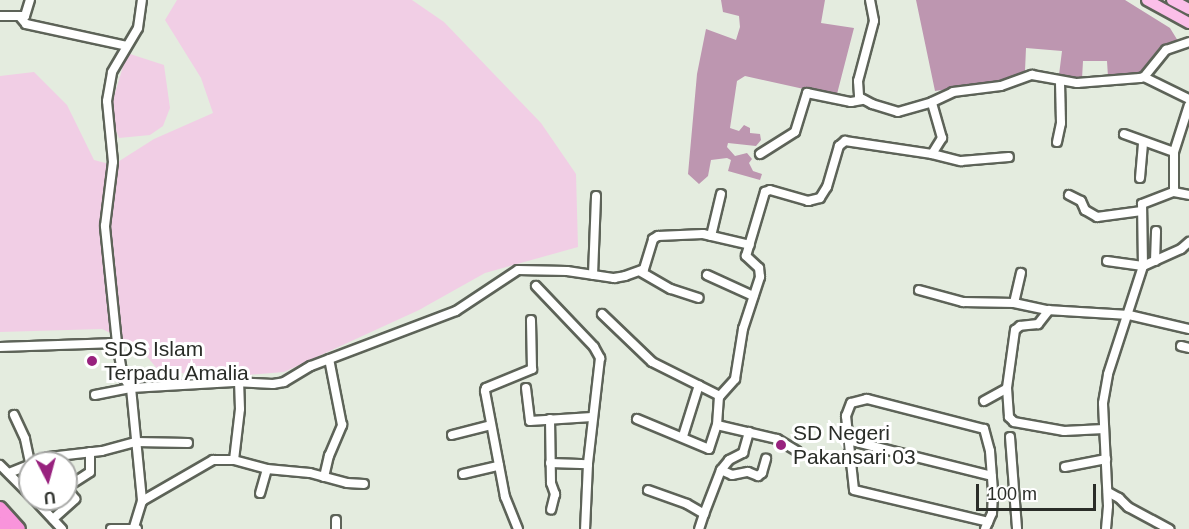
<!DOCTYPE html>
<style>
body{margin:0}
#map{position:relative;width:1189px;height:529px;overflow:hidden;background:#e4ecdf;font-family:Helvetica,sans-serif}
div>[style]{position:absolute}
[style*='--x']{left:calc(var(--x)*1px);top:calc(var(--y)*1px);width:calc(var(--w)*1px);rotate:calc(var(--a)*1deg)}
.green>*{inset:0;background:#f1cee5}
.forest>*{inset:0;background:#bd96b0}
.roads{filter:drop-shadow(2px 0 #5d6358) drop-shadow(-2px 0 #5d6358) drop-shadow(0 2px #5d6358) drop-shadow(0 -2px #5d6358)}
.minor>*{height:8px;margin:-4px;padding:0 4px;transform-origin:4px;border-radius:4px;background:#fff}
.major>*{height:10px;margin:-5px;padding:0 5px;transform-origin:5px;border-radius:5px;background:#fbbfe9}
.highway>*{height:12px;margin:-6px;padding:0 6px;transform-origin:6px;border-radius:6px;background:#f994db}
.dots>*{width:16px;height:16px;translate:-50% -50%;box-sizing:border-box;border:3px solid #fff;border-radius:50%}
span{translate:-50% -50%;white-space:nowrap;text-align:center;line-height:1.15;-webkit-text-stroke:6px #fff;paint-order:stroke}
.poi-label{font-size:21px;color:#2a2d28}
.left{translate:0 -50%;text-align:left}
.north{position:absolute;left:18px;top:451px;width:60px;height:60px;box-sizing:border-box;background:#fff;border:2px solid #aaaba9;border-radius:50%;rotate:174deg;font-size:16px;font-weight:700;line-height:24px;text-align:center;color:#2a2d28}
.north::after{content:'';display:block;margin:auto;width:21px;height:27px;background:#98227e;clip-path:polygon(50% 0,100% 100%,50% 72%,0 100%)}
.scale{position:absolute;left:976px;top:484px;width:120px;height:27px;box-sizing:border-box;border:3px solid #2a2d28;border-top:0;padding-left:8px;font-size:18px;line-height:21px;white-space:nowrap;color:#2a2d28;-webkit-text-stroke:4px #fff;paint-order:stroke}
</style>
<div id="map">
<div class="green">
<div style="clip-path:polygon(177px 0,412px 0,444px 22px,541px 123px,576px 174px,578px 247px,485px 273px,419px 310px,284px 372px,236px 376px,160px 372px,138px 346px,102px 329px,0 332px,0 76px,34px 72px,67px 105px,94px 160px,113px 165px,154px 139px,213px 113px,201px 78px,165px 20px)"></div>
<div style="clip-path:polygon(127px 53px,164px 65px,170px 108px,163px 126px,150px 135px,119px 138px,109px 113px)"></div>
</div>
<div class="forest">
<div style="clip-path:polygon(721px 0,825px 0,821px 23px,854px 28px,837px 94px,831px 95px,745px 76px,737px 81px,730px 128px,739px 131px,744px 125px,750px 128px,750px 133px,760px 134px,761px 140px,756px 146px,728px 143px,727px 147px,735px 156px,747px 153px,752px 159px,749px 163px,753px 171px,762px 174px,760px 180px,728px 171px,731px 160px,727px 158px,711px 160px,708px 176px,699px 184px,688px 174px,697px 74px,706px 29px,736px 40px,740px 27px,739px 16px,723px 12px)"></div>
<div style="clip-path:polygon(916px 0,1125px 0,1170px 28px,1178px 41px,1159px 48px,1140px 72px,1108px 77px,1107px 61px,1083px 61px,1082px 79px,1059px 75px,1062px 51px,1026px 48px,1025px 71px,997px 82px,935px 91px)"></div>
</div>
<div class="roads">
<div class="minor">
<div style="--x:870;--y:0;--w:21;--a:79"></div>
<div style="--x:874;--y:21;--w:62;--a:104.9"></div>
<div style="--x:858;--y:81;--w:16;--a:86"></div>
<div style="--x:859;--y:97;--w:15;--a:28"></div>
<div style="--x:872;--y:104;--w:27;--a:17"></div>
<div style="--x:898;--y:112;--w:35;--a:-16"></div>
<div style="--x:932;--y:102;--w:23;--a:-25"></div>
<div style="--x:953;--y:92;--w:48;--a:-7.1"></div>
<div style="--x:1001;--y:86;--w:33;--a:-20"></div>
<div style="--x:1032;--y:75;--w:46;--a:10.1"></div>
<div style="--x:1077;--y:83;--w:63;--a:-4.5"></div>
<div style="--x:1140;--y:78;--w:4;--a:-14"></div>
<div style="--x:1144;--y:77;--w:35;--a:-51"></div>
<div style="--x:1166;--y:50;--w:24;--a:-19"></div>
<div style="--x:0;--y:16;--w:25;--a:0"></div>
<div style="--x:25;--y:16;--w:17;--a:-73"></div>
<div style="--x:20;--y:17;--w:9;--a:49"></div>
<div style="--x:26;--y:24;--w:103;--a:12.3"></div>
<div style="--x:1144;--y:77;--w:50;--a:26.1"></div>
<div style="--x:1124;--y:134;--w:53;--a:19.8"></div>
<div style="--x:1057;--y:142;--w:19;--a:-78"></div>
<div style="--x:1061;--y:123;--w:41;--a:-91.4"></div>
<div style="--x:760;--y:154;--w:41;--a:-32.2"></div>
<div style="--x:795;--y:132;--w:41;--a:-72.9"></div>
<div style="--x:807;--y:93;--w:45;--a:11.6"></div>
<div style="--x:851;--y:102;--w:11;--a:-10"></div>
<div style="--x:932;--y:154;--w:30;--a:14"></div>
<div style="--x:961;--y:161;--w:48;--a:-4.8"></div>
<div style="--x:1140;--y:178;--w:35;--a:-85"></div>
<div style="--x:1174;--y:192;--w:15;--a:11"></div>
<div style="--x:1069;--y:195;--w:13;--a:27"></div>
<div style="--x:1081;--y:201;--w:10;--a:66"></div>
<div style="--x:1085;--y:210;--w:14;--a:30"></div>
<div style="--x:1097;--y:217;--w:45;--a:-7.6"></div>
<div style="--x:711;--y:236;--w:43;--a:-76.6"></div>
<div style="--x:1107;--y:261;--w:36;--a:8"></div>
<div style="--x:1143;--y:266;--w:62;--a:-90.9"></div>
<div style="--x:1142;--y:204;--w:34;--a:-21"></div>
<div style="--x:1174;--y:192;--w:40;--a:-90"></div>
<div style="--x:1174;--y:152;--w:49;--a:-72.3"></div>
<div style="--x:1155;--y:261;--w:30;--a:-88"></div>
<div style="--x:641;--y:272;--w:34;--a:30"></div>
<div style="--x:671;--y:289;--w:29;--a:18"></div>
<div style="--x:593;--y:275;--w:79;--a:-87.8"></div>
<div style="--x:707;--y:275;--w:51;--a:24.5"></div>
<div style="--x:536;--y:286;--w:84;--a:46.4"></div>
<div style="--x:594;--y:347;--w:13;--a:61"></div>
<div style="--x:600;--y:358;--w:107;--a:96.5"></div>
<div style="--x:588;--y:464;--w:65;--a:92.6"></div>
<div style="--x:919;--y:290;--w:46;--a:15.3"></div>
<div style="--x:963;--y:302;--w:51;--a:1.1"></div>
<div style="--x:1014;--y:303;--w:34;--a:12"></div>
<div style="--x:1047;--y:310;--w:82;--a:3.5"></div>
<div style="--x:1129;--y:315;--w:62;--a:13.1"></div>
<div style="--x:1014;--y:303;--w:31;--a:-77"></div>
<div style="--x:1049;--y:310;--w:18;--a:128"></div>
<div style="--x:1038;--y:324;--w:18;--a:174"></div>
<div style="--x:1020;--y:326;--w:6;--a:141"></div>
<div style="--x:1015;--y:330;--w:59;--a:97.9"></div>
<div style="--x:1007;--y:388;--w:29;--a:86"></div>
<div style="--x:1009;--y:417;--w:7;--a:45"></div>
<div style="--x:1014;--y:422;--w:51;--a:10.2"></div>
<div style="--x:1064;--y:431;--w:40;--a:-2.9"></div>
<div style="--x:602;--y:314;--w:69;--a:43.8"></div>
<div style="--x:652;--y:362;--w:76;--a:26.6"></div>
<div style="--x:117;--y:343;--w:118;--a:-95.9"></div>
<div style="--x:105;--y:226;--w:64;--a:-82.9"></div>
<div style="--x:113;--y:162;--w:61;--a:-95.6"></div>
<div style="--x:107;--y:101;--w:29;--a:-80"></div>
<div style="--x:112;--y:72;--w:51;--a:-59.4"></div>
<div style="--x:138;--y:28;--w:28;--a:-82"></div>
<div style="--x:1181;--y:346;--w:8;--a:14"></div>
<div style="--x:0;--y:347;--w:117;--a:-2"></div>
<div style="--x:117;--y:343;--w:35;--a:80"></div>
<div style="--x:123;--y:377;--w:14;--a:54"></div>
<div style="--x:131;--y:388;--w:103;--a:-3.3"></div>
<div style="--x:234;--y:382;--w:39;--a:3"></div>
<div style="--x:273;--y:384;--w:11;--a:-10"></div>
<div style="--x:284;--y:382;--w:31;--a:-31"></div>
<div style="--x:311;--y:366;--w:155;--a:-20.8"></div>
<div style="--x:456;--y:311;--w:74;--a:-33.5"></div>
<div style="--x:518;--y:270;--w:49;--a:1.2"></div>
<div style="--x:567;--y:271;--w:48;--a:8.5"></div>
<div style="--x:614;--y:278;--w:11;--a:-10"></div>
<div style="--x:625;--y:276;--w:20;--a:-20"></div>
<div style="--x:644;--y:269;--w:31;--a:-73"></div>
<div style="--x:653;--y:239;--w:6;--a:-31"></div>
<div style="--x:658;--y:236;--w:45;--a:-2.5"></div>
<div style="--x:703;--y:234;--w:48;--a:13.2"></div>
<div style="--x:526;--y:388;--w:33;--a:83"></div>
<div style="--x:530;--y:421;--w:62;--a:-3.7"></div>
<div style="--x:95;--y:395;--w:37;--a:-11"></div>
<div style="--x:131;--y:388;--w:114;--a:84.4"></div>
<div style="--x:142;--y:501;--w:28;--a:107"></div>
<div style="--x:984;--y:401;--w:26;--a:-29"></div>
<div style="--x:14;--y:415;--w:26;--a:65"></div>
<div style="--x:25;--y:439;--w:25;--a:78"></div>
<div style="--x:550;--y:419;--w:64;--a:89.1"></div>
<div style="--x:551;--y:483;--w:12;--a:70"></div>
<div style="--x:555;--y:494;--w:16;--a:104"></div>
<div style="--x:637;--y:419;--w:78;--a:22.6"></div>
<div style="--x:709;--y:449;--w:25;--a:-72"></div>
<div style="--x:717;--y:425;--w:28;--a:-86"></div>
<div style="--x:719;--y:397;--w:24;--a:-48"></div>
<div style="--x:735;--y:379;--w:51;--a:-80.9"></div>
<div style="--x:743;--y:329;--w:55;--a:-71.9"></div>
<div style="--x:760;--y:277;--w:9;--a:-96"></div>
<div style="--x:759;--y:268;--w:18;--a:-137"></div>
<div style="--x:746;--y:256;--w:67;--a:-73.5"></div>
<div style="--x:765;--y:192;--w:5;--a:-22"></div>
<div style="--x:770;--y:190;--w:40;--a:16"></div>
<div style="--x:808;--y:201;--w:12;--a:-14"></div>
<div style="--x:820;--y:198;--w:13;--a:-58"></div>
<div style="--x:827;--y:187;--w:43;--a:-73.7"></div>
<div style="--x:839;--y:146;--w:8;--a:-40"></div>
<div style="--x:845;--y:141;--w:88;--a:8.5"></div>
<div style="--x:932;--y:154;--w:19;--a:-58"></div>
<div style="--x:942;--y:138;--w:37;--a:-106"></div>
<div style="--x:717;--y:425;--w:62;--a:13.1"></div>
<div style="--x:777;--y:439;--w:23;--a:31"></div>
<div style="--x:452;--y:435;--w:40;--a:-14.4"></div>
<div style="--x:683;--y:436;--w:53;--a:-72.6"></div>
<div style="--x:1010;--y:437;--w:92;--a:85.6"></div>
<div style="--x:848;--y:440;--w:148;--a:14"></div>
<div style="--x:234;--y:460;--w:51;--a:-83.3"></div>
<div style="--x:240;--y:409;--w:27;--a:-92"></div>
<div style="--x:550;--y:463;--w:38;--a:2"></div>
<div style="--x:0;--y:465;--w:42;--a:45"></div>
<div style="--x:1065;--y:467;--w:42;--a:-11"></div>
<div style="--x:267;--y:469;--w:43;--a:5.3"></div>
<div style="--x:310;--y:473;--w:38;--a:15"></div>
<div style="--x:347;--y:483;--w:17;--a:3"></div>
<div style="--x:721;--y:470;--w:12;--a:24"></div>
<div style="--x:732;--y:475;--w:16;--a:-11"></div>
<div style="--x:748;--y:472;--w:11;--a:22"></div>
<div style="--x:758;--y:476;--w:5;--a:-37"></div>
<div style="--x:762;--y:473;--w:15;--a:-74"></div>
<div style="--x:9;--y:473;--w:43;--a:-21.8"></div>
<div style="--x:49;--y:457;--w:53;--a:-6.5"></div>
<div style="--x:102;--y:451;--w:35;--a:-15"></div>
<div style="--x:136;--y:442;--w:52;--a:1.1"></div>
<div style="--x:463;--y:474;--w:37;--a:-13"></div>
<div style="--x:324;--y:477;--w:22;--a:-77"></div>
<div style="--x:329;--y:456;--w:34;--a:-67"></div>
<div style="--x:342;--y:425;--w:67;--a:-101.1"></div>
<div style="--x:67;--y:487;--w:27;--a:-33"></div>
<div style="--x:90;--y:472;--w:20;--a:-90"></div>
<div style="--x:648;--y:490;--w:41;--a:19.7"></div>
<div style="--x:687;--y:504;--w:20;--a:30"></div>
<div style="--x:704;--y:514;--w:16;--a:108"></div>
<div style="--x:1108;--y:492;--w:13;--a:29"></div>
<div style="--x:1119;--y:498;--w:13;--a:45"></div>
<div style="--x:1128;--y:507;--w:47;--a:28.2"></div>
<div style="--x:34;--y:499;--w:41;--a:47"></div>
<div style="--x:142;--y:501;--w:82;--a:-30"></div>
<div style="--x:213;--y:460;--w:21;--a:0"></div>
<div style="--x:234;--y:460;--w:34;--a:15"></div>
<div style="--x:267;--y:469;--w:25;--a:106"></div>
<div style="--x:704;--y:514;--w:47;--a:-68.9"></div>
<div style="--x:721;--y:470;--w:13;--a:-51"></div>
<div style="--x:729;--y:460;--w:16;--a:-27"></div>
<div style="--x:743;--y:453;--w:22;--a:-74"></div>
<div style="--x:53;--y:519;--w:30;--a:-42"></div>
<div style="--x:75;--y:499;--w:15;--a:-127"></div>
<div style="--x:336;--y:520;--w:9;--a:90"></div>
<div style="--x:111;--y:529;--w:26;--a:0"></div>
<div style="--x:518;--y:529;--w:35;--a:-112"></div>
<div style="--x:505;--y:497;--w:108;--a:-100.7"></div>
<div style="--x:485;--y:391;--w:3;--a:-72"></div>
<div style="--x:486;--y:388;--w:50;--a:-22.4"></div>
<div style="--x:532;--y:369;--w:49;--a:-91.2"></div>
<div style="--x:985;--y:529;--w:17;--a:-66"></div>
<div style="--x:992;--y:513;--w:22;--a:-87"></div>
<div style="--x:993;--y:491;--w:40;--a:-94.3"></div>
<div style="--x:990;--y:451;--w:23;--a:-105"></div>
<div style="--x:984;--y:429;--w:121;--a:-165.6"></div>
<div style="--x:867;--y:399;--w:16;--a:166"></div>
<div style="--x:851;--y:403;--w:14;--a:111"></div>
<div style="--x:846;--y:416;--w:74;--a:83.8"></div>
<div style="--x:854;--y:490;--w:138;--a:13.4"></div>
<div style="--x:1106;--y:529;--w:23;--a:-85"></div>
<div style="--x:1108;--y:506;--w:103;--a:-92.8"></div>
<div style="--x:1103;--y:403;--w:29;--a:-80"></div>
<div style="--x:1108;--y:374;--w:114;--a:-72"></div>
<div style="--x:1143;--y:266;--w:42;--a:-24.1"></div>
<div style="--x:1181;--y:249;--w:11;--a:-41"></div>
</div>
<div class="major">
<div style="--x:1147;--y:0;--w:48;--a:28.7"></div>
<div style="--x:1172;--y:0;--w:19;--a:28"></div>
</div>
<div class="highway">
<div style="--x:0;--y:508;--w:28;--a:48"></div>
<div style="--x:0;--y:523;--w:8;--a:50"></div>
</div>
</div>
<div class="dots">
<div style="left:92px;top:361px;background:#98227e"></div>
<div style="left:781px;top:445px;background:#98227e"></div>
</div>
<div class="poi-label">
<span class="left" style="left:104px;top:361px">SDS Islam<br>Terpadu Amalia</span>
<span class="left" style="left:793px;top:445px">SD Negeri<br>Pakansari 03</span>
</div>
<div class="north">U</div>
<div class="scale">100 m</div>
</div>
